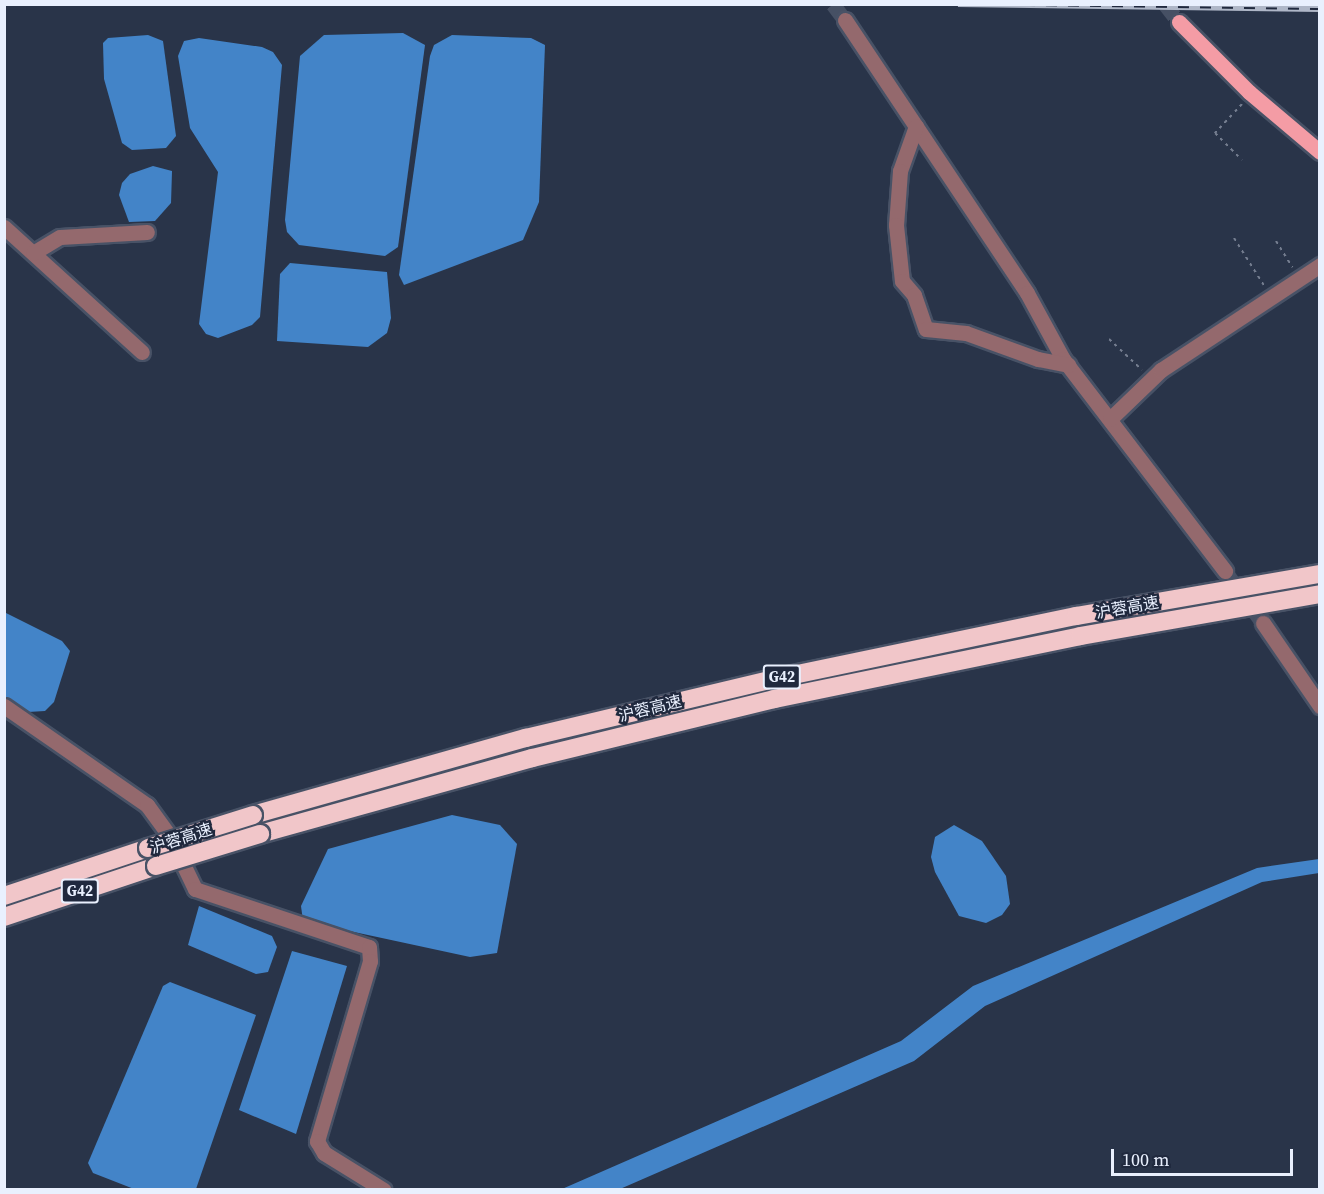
<!DOCTYPE html>
<meta charset="utf-8">
<style>
body{margin:0}
#map{position:relative;width:1324px;height:1194px;overflow:hidden;background:#293449;font-family:"Source Serif 4","Noto Sans SC",serif}
div>[style]{position:absolute}
[style*='--x']{left:calc(var(--x)*1px);top:calc(var(--y)*1px);width:calc(var(--w)*1px);rotate:calc(var(--a)*1deg)}
.water>*{inset:0;background:#4384c8}
.minor-tunnel>*{height:15px;margin-top:-7.5px;transform-origin:0;background:repeating-linear-gradient(90deg,#465064 0 15px,transparent 0 23px)}
.major-tunnel>*{height:15px;margin-top:-7.5px;transform-origin:0;background:repeating-linear-gradient(90deg,#465064 0 15px,transparent 0 23px)}
.path>*{height:2px;margin-top:-1px;transform-origin:0;background:repeating-linear-gradient(90deg,#757e90 0 3px,transparent 0 7.5px)}
.roads{filter:drop-shadow(2px 0 #485266) drop-shadow(-2px 0 #485266) drop-shadow(0 2px #485266) drop-shadow(0 -2px #485266)}
.minor>*{height:15px;margin:-7.5px;padding:0 7.5px;transform-origin:7.5px;border-radius:7.5px;background:#94696d}
.major>*{height:15px;margin:-7.5px;padding:0 7.5px;transform-origin:7.5px;border-radius:7.5px;background:#f49ca5}
.highway>*{height:18px;margin:-9px;padding:0 9px;transform-origin:9px;border-radius:9px;background:#f1c6c9}
.rail>*{height:6px;margin-top:-3px;transform-origin:0;background:repeating-linear-gradient(90deg,#20293e 0 11px,#afb7c8 0 22px);box-sizing:border-box;border-block:2px solid #afb7c8}
.bridges{filter:drop-shadow(2px 0 #485266) drop-shadow(-2px 0 #485266) drop-shadow(0 2px #485266) drop-shadow(0 -2px #485266)}
.highway-bridge>*{height:18px;margin:-9px;padding:0 9px;transform-origin:9px;border-radius:9px;background:#f1c6c9}
span{translate:-50% -50%;white-space:nowrap;text-align:center;line-height:1.15;-webkit-text-stroke:5px #20293e;paint-order:stroke}
.shield-label span{padding:2px 4px;background:#20293e;border:2px solid;border-radius:4px;-webkit-text-stroke-width:0}
.shield-label{font-size:15px;color:#e9f0fe;font-weight:700}
.street-label{font-size:16px;color:#e9f0fe}
.frame{position:absolute;inset:0;border:6px solid #e9f0fe;pointer-events:none}
.scale{position:absolute;left:1111px;top:1149px;width:182px;height:27px;box-sizing:border-box;border:3px solid #e9f0fe;border-top:0;padding-left:8px;font-size:18px;line-height:21px;white-space:nowrap;color:#e9f0fe;-webkit-text-stroke:4px #20293e;paint-order:stroke}
</style>
<div id="map">
<div class="water">
<div style="clip-path:polygon(403px 33px,425px 45px,398px 247px,385px 256px,299px 245px,287px 232px,285px 220px,300px 56px,324px 35px)"></div>
<div style="clip-path:polygon(148px 35px,163px 41px,176px 136px,166px 148px,132px 150px,122px 143px,104px 79px,103px 43px,108px 38px)"></div>
<div style="clip-path:polygon(452px 35px,531px 38px,545px 45px,539px 202px,523px 240px,404px 285px,399px 275px,430px 56px,434px 45px)"></div>
<div style="clip-path:polygon(199px 38px,262px 47px,273px 52px,282px 65px,260px 317px,252px 325px,218px 338px,206px 334px,199px 324px,218px 172px,190px 128px,178px 56px,184px 41px)"></div>
<div style="clip-path:polygon(153px 166px,172px 171px,171px 203px,155px 221px,129px 222px,119px 195px,122px 183px,130px 174px)"></div>
<div style="clip-path:polygon(290px 263px,387px 272px,391px 318px,387px 333px,368px 347px,277px 341px,280px 274px)"></div>
<div style="clip-path:polygon(4px 612px,62px 641px,70px 651px,54px 702px,45px 711px,28px 712px,5px 697px)"></div>
<div style="clip-path:polygon(452px 815px,500px 825px,517px 844px,497px 953px,470px 957px,303px 921px,301px 906px,328px 849px)"></div>
<div style="clip-path:polygon(954px 825px,982px 841px,1006px 876px,1010px 904px,1002px 915px,986px 923px,959px 916px,935px 872px,931px 857px,935px 837px)"></div>
<div style="clip-path:polygon(1319px 859px,1319px 873px,1262px 882px,985px 1006px,914px 1061px,620px 1189px,562px 1189px,901px 1041px,973px 986px,1257px 868px)"></div>
<div style="clip-path:polygon(199px 906px,272px 936px,277px 947px,268px 972px,256px 974px,188px 945px)"></div>
<div style="clip-path:polygon(292px 951px,347px 966px,296px 1134px,239px 1110px)"></div>
<div style="clip-path:polygon(170px 982px,256px 1015px,196px 1189px,134px 1189px,93px 1173px,88px 1163px,163px 986px)"></div>
</div>
<div class="minor-tunnel">
<div style="--x:833;--y:4;--w:20;--a:53"></div>
<div style="--x:1225;--y:571;--w:64;--a:53.8"></div>
</div>
<div class="major-tunnel">
<div style="--x:1165;--y:4;--w:23;--a:52"></div>
</div>
<div class="path">
<div style="--x:1242;--y:104;--w:40;--a:133"></div>
<div style="--x:1215;--y:133;--w:38;--a:45"></div>
<div style="--x:1234;--y:238;--w:58;--a:57.7"></div>
<div style="--x:1276;--y:241;--w:31;--a:58"></div>
<div style="--x:1109;--y:339;--w:45;--a:43.2"></div>
</div>
<div class="roads">
<div class="minor">
<div style="--x:845;--y:20;--w:328;--a:56.3"></div>
<div style="--x:1027;--y:293;--w:75;--a:61.4"></div>
<div style="--x:1063;--y:359;--w:267;--a:52.6"></div>
<div style="--x:916;--y:126;--w:48;--a:109.6"></div>
<div style="--x:900;--y:171;--w:54;--a:94.2"></div>
<div style="--x:896;--y:225;--w:56;--a:83.9"></div>
<div style="--x:902;--y:281;--w:18;--a:49"></div>
<div style="--x:914;--y:295;--w:36;--a:71"></div>
<div style="--x:926;--y:329;--w:40;--a:5.7"></div>
<div style="--x:966;--y:333;--w:77;--a:19.9"></div>
<div style="--x:1038;--y:359;--w:31;--a:11"></div>
<div style="--x:4;--y:227;--w:186;--a:42.2"></div>
<div style="--x:33;--y:253;--w:31;--a:-31"></div>
<div style="--x:60;--y:237;--w:87;--a:-3.3"></div>
<div style="--x:1110;--y:419;--w:71;--a:-43.9"></div>
<div style="--x:1161;--y:370;--w:191;--a:-33.4"></div>
<div style="--x:1263;--y:623;--w:101;--a:55.5"></div>
<div style="--x:4;--y:706;--w:174;--a:34.7"></div>
<div style="--x:147;--y:805;--w:37;--a:54"></div>
<div style="--x:169;--y:835;--w:60;--a:64.3"></div>
<div style="--x:195;--y:889;--w:183;--a:18.4"></div>
<div style="--x:369;--y:947;--w:14;--a:86"></div>
<div style="--x:370;--y:961;--w:188;--a:106.4"></div>
<div style="--x:317;--y:1141;--w:14;--a:60"></div>
<div style="--x:324;--y:1153;--w:70;--a:31.7"></div>
</div>
<div class="major">
<div style="--x:1179;--y:22;--w:99;--a:45"></div>
<div style="--x:1249;--y:92;--w:93;--a:40.2"></div>
</div>
<div class="highway">
<div style="--x:253;--y:815;--w:284;--a:-15.8"></div>
<div style="--x:526;--y:738;--w:250;--a:-13.4"></div>
<div style="--x:769;--y:680;--w:314;--a:-11.8"></div>
<div style="--x:1076;--y:616;--w:248;--a:-9.8"></div>
<div style="--x:260;--y:834;--w:282;--a:-15.6"></div>
<div style="--x:532;--y:758;--w:249;--a:-13.7"></div>
<div style="--x:774;--y:699;--w:312;--a:-11.6"></div>
<div style="--x:1080;--y:636;--w:244;--a:-9.9"></div>
<div style="--x:4;--y:896;--w:152;--a:-18.4"></div>
<div style="--x:4;--y:917;--w:160;--a:-18.5"></div>
</div>
</div>
<div class="rail">
<div style="--x:958;--y:4;--w:362;--a:0.8"></div>
</div>
<div class="bridges">
<div class="highway-bridge">
<div style="--x:148;--y:848;--w:110;--a:-17.4"></div>
<div style="--x:156;--y:866;--w:109;--a:-17.1"></div>
</div>
</div>
<div class="shield-label">
<span style="left:782px;top:677px">G42</span>
<span style="left:80px;top:891px">G42</span>
</div>
<div class="street-label">
<span style="left:1127px;top:607px;rotate:-10deg">沪蓉高速</span>
<span style="left:650px;top:708px;rotate:-14deg">沪蓉高速</span>
<span style="left:181px;top:838px;rotate:-18deg">沪蓉高速</span>
</div>
<div class="frame"></div>
<div class="scale">100 m</div>
</div>
